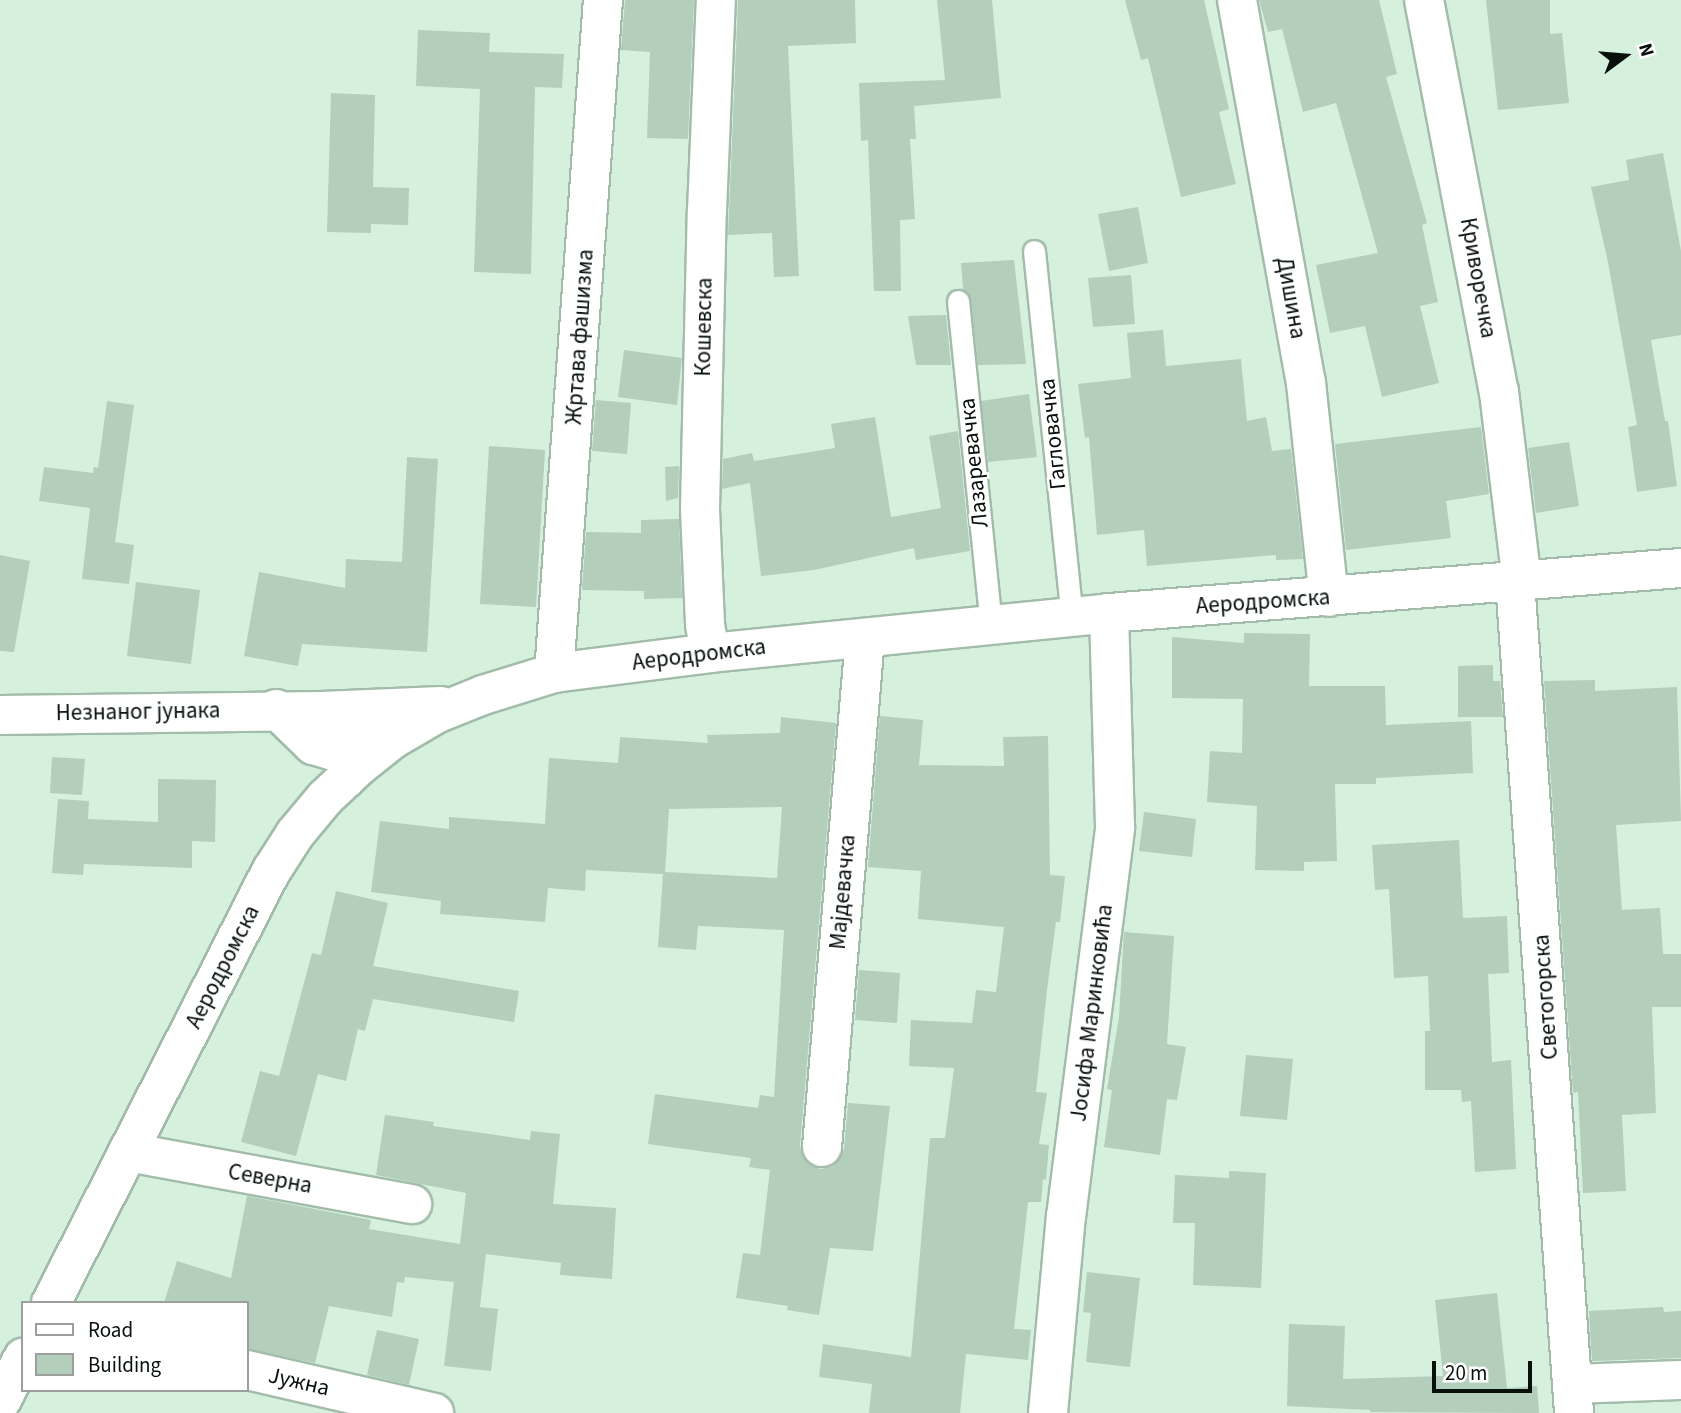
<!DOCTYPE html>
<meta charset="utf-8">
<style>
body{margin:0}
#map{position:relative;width:1681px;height:1413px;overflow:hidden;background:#d5f0dc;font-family:"Source Sans 3",sans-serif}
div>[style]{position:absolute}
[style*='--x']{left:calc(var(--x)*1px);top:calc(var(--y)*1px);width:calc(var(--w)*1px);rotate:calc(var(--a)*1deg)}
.building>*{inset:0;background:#b3cebb}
.roads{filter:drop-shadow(2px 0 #a2bca9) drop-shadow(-2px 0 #a2bca9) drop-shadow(0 2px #a2bca9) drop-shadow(0 -2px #a2bca9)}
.lane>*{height:21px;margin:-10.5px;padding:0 10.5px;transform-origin:10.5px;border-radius:10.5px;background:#fff}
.street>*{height:38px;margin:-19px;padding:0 19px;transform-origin:19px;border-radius:19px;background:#fff}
.secondary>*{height:38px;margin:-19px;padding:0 19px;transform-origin:19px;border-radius:19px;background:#fff}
span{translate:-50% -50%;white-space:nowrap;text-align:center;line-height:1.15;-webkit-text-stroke:5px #fff;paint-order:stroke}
.street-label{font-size:23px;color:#07100a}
.legend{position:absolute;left:21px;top:1301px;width:228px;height:91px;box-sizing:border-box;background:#fff;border:2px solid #9c9f9d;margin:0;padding:9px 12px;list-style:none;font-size:21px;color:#07100a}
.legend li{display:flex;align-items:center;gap:14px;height:35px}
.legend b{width:35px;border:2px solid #9c9f9d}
.north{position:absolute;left:1590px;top:21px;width:70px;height:70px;-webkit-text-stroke:5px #fff;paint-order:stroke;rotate:74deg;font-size:19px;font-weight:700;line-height:28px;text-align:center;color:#07100a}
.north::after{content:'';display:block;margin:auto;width:24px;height:32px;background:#07100a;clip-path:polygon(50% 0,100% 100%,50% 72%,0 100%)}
.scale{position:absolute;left:1432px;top:1361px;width:100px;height:32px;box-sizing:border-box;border:4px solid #07100a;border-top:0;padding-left:9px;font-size:21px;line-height:24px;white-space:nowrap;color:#07100a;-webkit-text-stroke:5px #fff;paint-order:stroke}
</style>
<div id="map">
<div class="building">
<div style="clip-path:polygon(625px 0,694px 0,688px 139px,647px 138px,650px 52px,621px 50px)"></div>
<div style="clip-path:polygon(738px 0,855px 0,856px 43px,788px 46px,799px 276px,774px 277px,772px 233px,728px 235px)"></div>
<div style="clip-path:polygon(937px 0,992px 0,1001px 98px,914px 106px,916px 139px,910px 139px,915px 219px,900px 220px,901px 291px,874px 291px,868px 140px,861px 141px,859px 83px,945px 80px)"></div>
<div style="clip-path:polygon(1125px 0,1204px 0,1229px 109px,1219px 112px,1236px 184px,1181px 197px,1148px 58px,1141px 60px)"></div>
<div style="clip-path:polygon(1259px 0,1379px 0,1397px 74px,1386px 77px,1427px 223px,1422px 225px,1438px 302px,1420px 306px,1439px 383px,1382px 397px,1365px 326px,1330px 333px,1316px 265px,1378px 253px,1336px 103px,1303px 112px,1282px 29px,1268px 32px)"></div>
<div style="clip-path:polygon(1486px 0,1550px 0,1550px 34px,1562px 33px,1569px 103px,1498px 110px)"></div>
<div style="clip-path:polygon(418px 30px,490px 33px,489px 52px,564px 54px,562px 88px,535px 87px,531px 274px,474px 272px,480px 89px,416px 86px)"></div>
<div style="clip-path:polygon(331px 93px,375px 95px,373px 187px,409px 188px,408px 225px,371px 224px,371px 233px,327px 232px)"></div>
<div style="clip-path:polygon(1663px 153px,1681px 251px,1681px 335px,1651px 340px,1665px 421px,1668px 421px,1677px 486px,1637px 492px,1628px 427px,1637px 425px,1608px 262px,1591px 187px,1629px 180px,1626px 160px)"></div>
<div style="clip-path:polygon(1138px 207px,1148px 263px,1109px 271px,1098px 214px)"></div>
<div style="clip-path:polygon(1014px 260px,1026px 364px,978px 365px,971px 300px,963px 289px,961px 263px)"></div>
<div style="clip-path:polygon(1131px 275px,1135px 324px,1093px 327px,1088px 278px)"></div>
<div style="clip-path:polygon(946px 315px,951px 365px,916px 365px,908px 316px)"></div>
<div style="clip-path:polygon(1163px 330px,1166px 366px,1241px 359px,1247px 421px,1266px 417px,1272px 451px,1291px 449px,1303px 559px,1276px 560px,1276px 555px,1147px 566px,1144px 530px,1097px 535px,1089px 437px,1085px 438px,1078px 384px,1131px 378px,1127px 333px)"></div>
<div style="clip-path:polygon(624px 350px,682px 358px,677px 405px,618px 397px)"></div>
<div style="clip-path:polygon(1029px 394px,1037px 457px,988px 462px,981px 401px)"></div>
<div style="clip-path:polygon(596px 400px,631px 403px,627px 454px,592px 451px)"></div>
<div style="clip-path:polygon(107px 401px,134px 405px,115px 542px,134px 545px,129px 584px,82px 579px,90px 508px,39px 501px,44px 467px,93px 473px,94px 467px,98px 468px)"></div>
<div style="clip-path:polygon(875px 417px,891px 517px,941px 508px,929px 436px,958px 431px,970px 551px,916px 560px,914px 548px,814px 570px,761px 576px,750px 483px,722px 489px,723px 459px,752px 453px,754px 461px,835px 448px,831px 424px)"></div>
<div style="clip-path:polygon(1481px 427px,1489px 494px,1446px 501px,1451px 538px,1346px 550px,1335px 444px)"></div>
<div style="clip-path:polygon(1569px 442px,1579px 506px,1536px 513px,1528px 448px)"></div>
<div style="clip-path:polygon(489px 446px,545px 450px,536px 607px,480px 604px)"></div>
<div style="clip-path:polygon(407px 457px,438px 459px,427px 652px,302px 644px,298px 666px,244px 656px,259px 572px,345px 588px,346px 559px,402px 562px)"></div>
<div style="clip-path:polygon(679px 466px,678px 498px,666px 501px,665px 467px)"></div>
<div style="clip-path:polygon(679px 519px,682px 598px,644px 599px,644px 591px,582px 590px,586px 532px,641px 533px,641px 520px)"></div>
<div style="clip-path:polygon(0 555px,30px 561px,14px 652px,0 651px)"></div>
<div style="clip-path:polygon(136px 582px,200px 590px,191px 664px,127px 656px)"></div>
<div style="clip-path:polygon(1244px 633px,1310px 634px,1309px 686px,1385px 686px,1386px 725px,1471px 721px,1473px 773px,1376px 778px,1376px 784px,1335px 784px,1337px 861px,1304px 862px,1304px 871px,1255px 870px,1257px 806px,1207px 802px,1210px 751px,1242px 753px,1243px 699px,1172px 698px,1172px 637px,1244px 643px)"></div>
<div style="clip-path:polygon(1493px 665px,1493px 681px,1500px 681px,1503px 717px,1458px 717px,1458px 666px)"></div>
<div style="clip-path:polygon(1595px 680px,1595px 691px,1677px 687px,1681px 821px,1616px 825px,1622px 910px,1660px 908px,1663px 954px,1681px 954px,1681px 1007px,1652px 1007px,1656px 1113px,1622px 1115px,1626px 1191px,1583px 1193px,1578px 1092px,1573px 1093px,1544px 681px)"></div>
<div style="clip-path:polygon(880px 716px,923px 720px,919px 765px,1004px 766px,1003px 737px,1048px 736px,1050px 875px,1065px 876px,1060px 922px,1056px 922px,1047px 990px,1036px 1092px,1047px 1093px,1039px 1144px,1049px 1145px,1046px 1180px,1043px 1179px,1041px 1202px,1028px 1202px,1014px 1329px,1031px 1330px,1028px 1360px,966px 1354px,960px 1413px,869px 1413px,872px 1384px,819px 1377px,823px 1344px,911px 1357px,930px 1138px,945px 1138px,954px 1068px,909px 1066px,911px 1020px,972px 1023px,976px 990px,996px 992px,1004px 927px,918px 919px,921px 871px,868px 867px)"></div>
<div style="clip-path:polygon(evenodd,781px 717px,836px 723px,800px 1145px,803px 1157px,810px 1165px,821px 1169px,831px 1167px,839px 1160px,844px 1149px,848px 1103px,890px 1106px,873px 1251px,830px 1248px,819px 1315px,787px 1310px,788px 1306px,736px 1298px,743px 1253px,760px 1255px,770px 1170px,749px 1167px,751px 1158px,648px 1144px,655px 1094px,758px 1108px,760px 1095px,774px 1097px,784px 930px,698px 926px,696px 950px,658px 947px,663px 874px,586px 870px,585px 891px,548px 888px,545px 922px,440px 914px,441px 901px,371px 892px,380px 821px,449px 829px,449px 817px,545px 824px,549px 758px,618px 763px,620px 737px,708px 743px,707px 735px,780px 733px,781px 717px,782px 807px,777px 878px,665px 872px,669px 809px,782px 807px)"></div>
<div style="clip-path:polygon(52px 757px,85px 759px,82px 795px,50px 793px)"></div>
<div style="clip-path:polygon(158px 779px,216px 780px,215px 842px,192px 841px,192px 868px,84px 864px,83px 875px,52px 873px,58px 799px,89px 801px,88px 819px,158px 822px)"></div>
<div style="clip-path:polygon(1144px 812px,1196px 819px,1192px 857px,1139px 851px)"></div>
<div style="clip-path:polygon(1459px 840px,1463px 918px,1507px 916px,1509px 973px,1488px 974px,1492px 1062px,1511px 1060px,1516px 1169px,1475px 1172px,1471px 1101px,1462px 1102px,1461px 1090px,1425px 1090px,1425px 1031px,1430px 1031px,1428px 976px,1394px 978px,1389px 889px,1375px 890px,1372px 845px)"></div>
<div style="clip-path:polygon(336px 891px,388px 903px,373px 966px,519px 991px,514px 1022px,373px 999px,365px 1031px,358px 1029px,346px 1081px,318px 1074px,296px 1156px,241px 1142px,260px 1071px,279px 1076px,312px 953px,321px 955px)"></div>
<div style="clip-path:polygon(1124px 932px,1174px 936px,1167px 1044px,1186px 1047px,1177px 1100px,1167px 1099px,1160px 1155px,1104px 1147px,1112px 1090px,1107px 1089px,1119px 1017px)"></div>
<div style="clip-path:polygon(859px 970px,900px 973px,897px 1023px,855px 1020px)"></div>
<div style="clip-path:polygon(1246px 1055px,1293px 1059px,1287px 1120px,1240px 1116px)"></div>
<div style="clip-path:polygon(385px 1115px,434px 1122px,433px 1126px,530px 1140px,531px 1131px,560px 1134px,553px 1204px,616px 1208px,612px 1279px,560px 1275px,561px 1263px,486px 1254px,480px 1307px,498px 1309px,491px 1371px,444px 1366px,454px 1282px,405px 1277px,404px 1283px,397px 1282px,392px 1317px,329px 1306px,315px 1363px,247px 1349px,247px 1303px,164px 1303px,177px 1261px,231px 1278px,247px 1196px,371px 1220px,369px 1229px,460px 1244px,466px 1193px,376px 1175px)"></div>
<div style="clip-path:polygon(1229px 1171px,1266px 1173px,1261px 1288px,1193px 1285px,1195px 1223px,1173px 1223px,1175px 1175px,1229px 1178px)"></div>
<div style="clip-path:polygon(1087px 1272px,1140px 1278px,1130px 1367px,1086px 1362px,1091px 1313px,1083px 1312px)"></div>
<div style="clip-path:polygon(1497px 1293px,1507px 1388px,1537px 1386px,1539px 1413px,1370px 1412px,1370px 1410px,1287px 1406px,1289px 1324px,1345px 1326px,1343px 1379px,1443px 1376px,1435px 1300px)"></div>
<div style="clip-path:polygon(1663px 1307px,1664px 1312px,1681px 1311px,1681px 1358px,1592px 1361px,1589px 1311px)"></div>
<div style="clip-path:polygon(377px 1330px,419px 1339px,409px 1385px,367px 1375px)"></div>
</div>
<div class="roads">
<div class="lane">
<div style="--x:1034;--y:251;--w:368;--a:84.1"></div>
<div style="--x:958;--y:301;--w:326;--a:84.2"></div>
</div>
<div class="street">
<div style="--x:1237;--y:0;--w:389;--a:79.8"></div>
<div style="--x:1306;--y:383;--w:215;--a:83.9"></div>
<div style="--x:1424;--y:0;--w:399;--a:79.2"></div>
<div style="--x:1499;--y:392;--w:190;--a:83.1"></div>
<div style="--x:1515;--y:581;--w:834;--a:85.94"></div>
<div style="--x:710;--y:653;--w:29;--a:-100"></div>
<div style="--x:705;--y:624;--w:115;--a:-92.5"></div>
<div style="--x:700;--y:509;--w:298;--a:-88.7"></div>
<div style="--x:707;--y:211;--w:211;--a:-87.6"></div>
<div style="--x:822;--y:1147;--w:511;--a:-85.17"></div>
<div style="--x:128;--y:1152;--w:289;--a:10.4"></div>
<div style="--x:247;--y:1370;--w:192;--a:12.9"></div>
<div style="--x:1572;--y:1384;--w:109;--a:-2.1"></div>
<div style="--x:1048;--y:1413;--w:197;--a:-84.8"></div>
<div style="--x:1066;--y:1217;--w:393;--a:-82.8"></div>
<div style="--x:1115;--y:827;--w:214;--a:-91.6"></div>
</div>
<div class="secondary">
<div style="--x:554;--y:673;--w:675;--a:-85.84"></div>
<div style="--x:276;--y:709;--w:52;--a:44.2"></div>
<div style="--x:313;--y:745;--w:18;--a:16"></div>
<div style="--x:330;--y:750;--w:44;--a:-9.2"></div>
<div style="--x:321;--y:711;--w:120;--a:-2.4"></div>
<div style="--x:0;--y:715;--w:321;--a:-0.7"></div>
<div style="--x:321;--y:711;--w:21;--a:29"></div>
<div style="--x:339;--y:721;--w:14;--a:56"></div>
<div style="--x:347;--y:733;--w:30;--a:84"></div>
<div style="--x:350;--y:763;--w:16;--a:104"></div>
<div style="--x:51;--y:1303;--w:486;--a:-63"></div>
<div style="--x:272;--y:870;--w:43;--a:-57.4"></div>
<div style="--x:295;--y:834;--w:47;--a:-50.2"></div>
<div style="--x:325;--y:798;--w:45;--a:-43.2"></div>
<div style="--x:358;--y:767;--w:45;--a:-38.7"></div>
<div style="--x:393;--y:739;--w:50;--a:-30.2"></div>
<div style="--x:436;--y:714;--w:51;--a:-22"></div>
<div style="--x:483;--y:695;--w:74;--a:-17.2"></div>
<div style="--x:554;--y:673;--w:157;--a:-7.3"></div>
<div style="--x:710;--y:653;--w:401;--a:-5.7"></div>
<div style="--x:1109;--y:613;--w:574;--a:-4.5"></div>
<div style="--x:0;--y:1403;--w:51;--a:-62.9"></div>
</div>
</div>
<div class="street-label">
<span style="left:1478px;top:278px;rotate:80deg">Криворечка</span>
<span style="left:1291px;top:298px;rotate:80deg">Дишина</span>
<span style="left:704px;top:327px;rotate:-89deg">Кошевска</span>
<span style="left:580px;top:337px;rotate:-86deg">Жртава фашизма</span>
<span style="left:1053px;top:434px;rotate:-96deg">Гагловачка</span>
<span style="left:974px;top:463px;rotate:-96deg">Лазаревачка</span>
<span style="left:1263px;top:602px;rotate:-4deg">Аеродромска</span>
<span style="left:699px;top:655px;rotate:-7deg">Аеродромска</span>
<span style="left:138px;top:712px;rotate:-1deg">Незнаног јунака</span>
<span style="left:843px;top:892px;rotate:-85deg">Мајдевачка</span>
<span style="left:223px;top:967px;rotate:-63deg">Аеродромска</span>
<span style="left:1546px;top:997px;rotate:-94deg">Светогорска</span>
<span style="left:1092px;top:1013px;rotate:-83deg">Јосифа Маринковића</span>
<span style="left:270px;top:1179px;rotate:10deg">Северна</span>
<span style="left:299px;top:1382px;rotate:13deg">Јужна</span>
</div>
<ul class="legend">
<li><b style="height:9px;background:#fff"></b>Road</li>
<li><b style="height:19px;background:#b3cebb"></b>Building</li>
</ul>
<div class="north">N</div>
<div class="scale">20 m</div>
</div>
